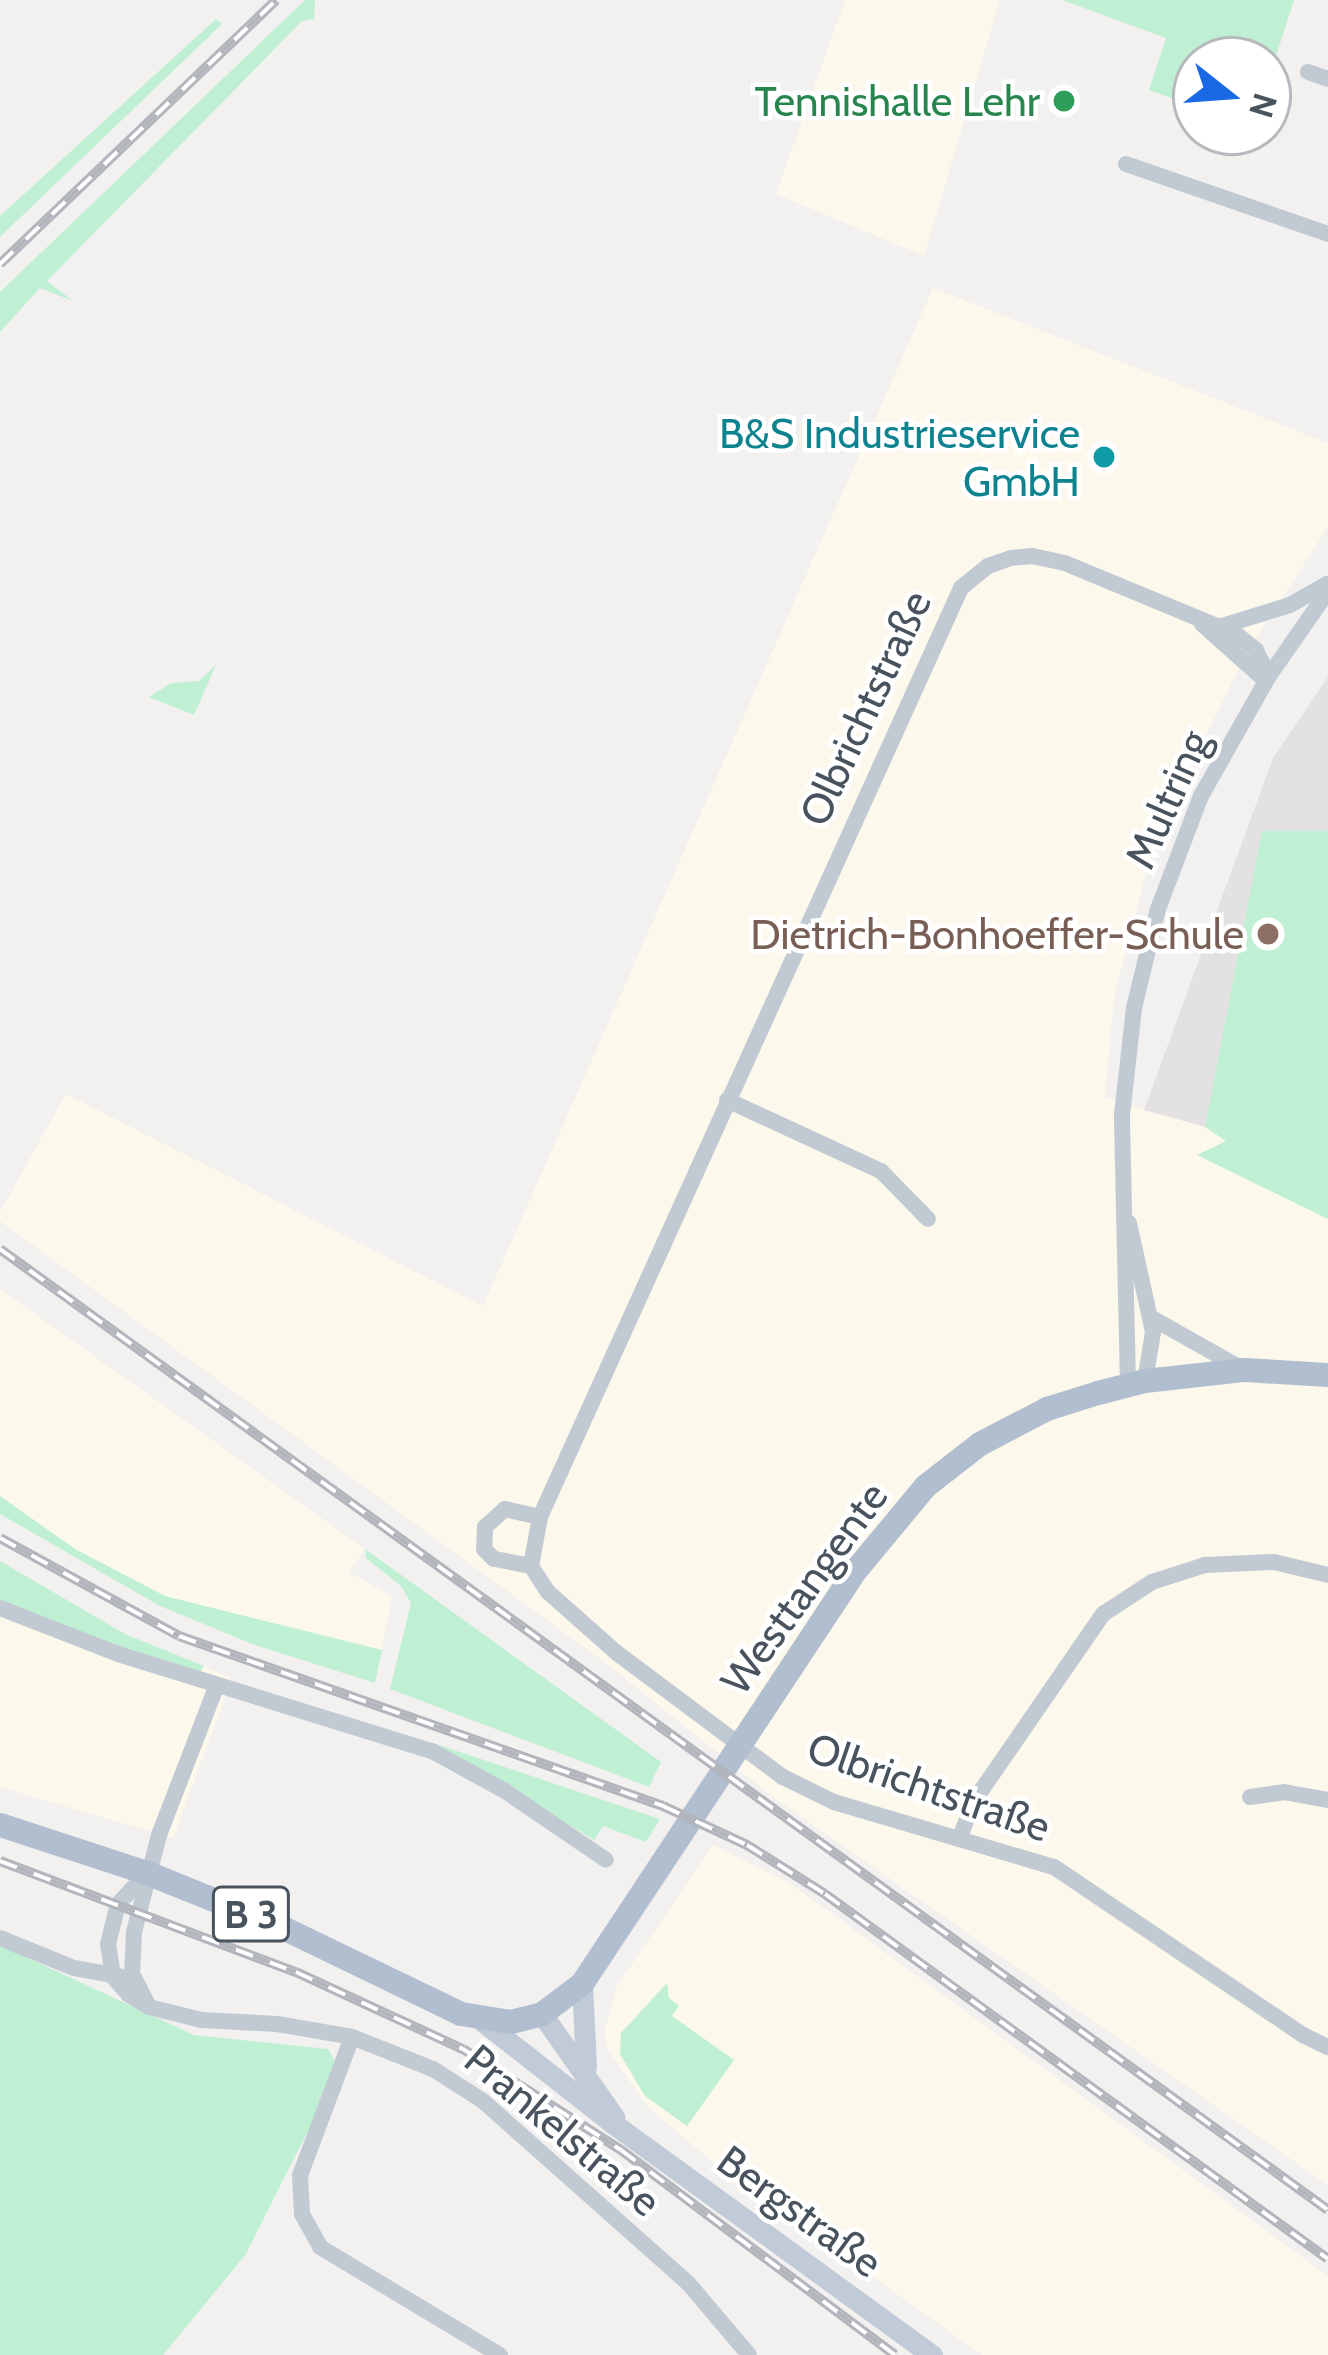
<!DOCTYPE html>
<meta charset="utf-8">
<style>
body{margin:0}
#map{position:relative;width:1328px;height:2355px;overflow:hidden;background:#f3f0f0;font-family:Cabin,sans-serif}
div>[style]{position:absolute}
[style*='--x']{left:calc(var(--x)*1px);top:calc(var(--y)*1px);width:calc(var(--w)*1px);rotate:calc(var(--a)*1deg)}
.commercial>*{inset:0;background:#fcf8eb}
.education>*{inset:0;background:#e4e1e2}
.green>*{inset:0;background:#bff0d4}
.street>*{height:16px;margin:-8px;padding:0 8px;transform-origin:8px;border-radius:8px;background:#c1cad2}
.secondary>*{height:21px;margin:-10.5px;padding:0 10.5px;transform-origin:10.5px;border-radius:10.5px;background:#c1cbd7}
.primary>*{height:24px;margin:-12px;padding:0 12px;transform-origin:12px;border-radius:12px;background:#b0becf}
.rail>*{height:10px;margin-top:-5px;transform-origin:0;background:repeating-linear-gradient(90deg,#fff 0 18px,#b2b5bb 0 36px);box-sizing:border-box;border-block:3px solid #b2b5bb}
.dots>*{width:33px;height:33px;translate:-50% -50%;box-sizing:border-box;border:6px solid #fff;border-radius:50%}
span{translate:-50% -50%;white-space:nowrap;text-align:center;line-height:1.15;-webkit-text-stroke:9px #fff;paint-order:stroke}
.shield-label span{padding:3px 9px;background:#fff;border:3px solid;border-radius:9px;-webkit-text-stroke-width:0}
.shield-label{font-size:39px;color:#48535e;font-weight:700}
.leisure-label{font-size:42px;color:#27864d}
.right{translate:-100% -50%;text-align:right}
.culture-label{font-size:42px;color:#0d838f}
.street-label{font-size:42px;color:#48535e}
.education-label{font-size:42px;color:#785e54}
.north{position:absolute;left:1172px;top:36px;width:120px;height:120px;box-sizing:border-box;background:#fff;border:3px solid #b6babf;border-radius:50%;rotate:107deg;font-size:33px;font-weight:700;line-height:48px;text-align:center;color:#48535e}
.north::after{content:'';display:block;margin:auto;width:42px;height:54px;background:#1969e4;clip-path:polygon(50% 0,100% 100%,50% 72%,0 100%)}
</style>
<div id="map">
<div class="commercial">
<div style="clip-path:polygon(845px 0,1000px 0,924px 256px,776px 194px)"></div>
<div style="clip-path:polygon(933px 288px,1328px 443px,1328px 527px,1246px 654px,1154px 841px,1114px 998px,1105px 1097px,1205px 1127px,1328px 1201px,1328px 2185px,769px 1794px,610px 1666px,0 1221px,0 1212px,66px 1094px,483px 1306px)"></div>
<div style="clip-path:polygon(0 1289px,365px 1549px,349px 1572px,392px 1596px,382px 1650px,165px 1596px,75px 1549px,0 1496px)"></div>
<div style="clip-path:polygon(0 1600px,199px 1673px,204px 1666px,232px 1679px,173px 1838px,0 1787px)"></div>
<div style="clip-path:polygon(713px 1845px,791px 1884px,1328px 2276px,1328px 2355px,982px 2355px,713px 2162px,648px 2107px,608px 2050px,604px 2032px,617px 1986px)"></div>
</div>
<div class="education">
<div style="clip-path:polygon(1328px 677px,1328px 1201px,1206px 1127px,1144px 1110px,1273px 758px)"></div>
</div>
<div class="green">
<div style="clip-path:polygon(305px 0,315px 0,314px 19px,302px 21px,47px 281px,73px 301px,40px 288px,0 332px,0 292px)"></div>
<div style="clip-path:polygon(1062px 0,1294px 0,1268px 81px,1268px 60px,1196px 60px,1196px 107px,1149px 90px,1166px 38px)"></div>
<div style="clip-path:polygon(216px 19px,222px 24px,0 237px,0 216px)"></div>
<div style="clip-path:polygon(216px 665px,194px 715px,149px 697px,171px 683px,199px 681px)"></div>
<div style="clip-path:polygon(1262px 831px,1328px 831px,1328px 1219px,1197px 1155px,1226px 1141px,1205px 1127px)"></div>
<div style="clip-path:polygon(0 1496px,75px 1549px,165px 1596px,382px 1650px,375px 1683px,255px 1645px,160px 1606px,0 1514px)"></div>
<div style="clip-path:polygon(365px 1549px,661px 1762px,649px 1787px,390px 1689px,411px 1603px,401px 1586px,366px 1558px)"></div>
<div style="clip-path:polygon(0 1561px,125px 1634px,204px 1666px,199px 1673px,129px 1652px,0 1600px)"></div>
<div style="clip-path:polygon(433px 1743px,660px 1819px,646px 1842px,603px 1826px,594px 1840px)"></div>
<div style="clip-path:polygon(0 1945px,194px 2035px,328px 2049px,339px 2069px,246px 2254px,163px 2355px,0 2355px)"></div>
<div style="clip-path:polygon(667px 1983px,669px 1998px,679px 2006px,672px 2016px,734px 2060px,687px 2126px,645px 2096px,620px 2054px,621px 2033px)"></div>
</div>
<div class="street">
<div style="--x:1308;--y:72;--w:21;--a:19"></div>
<div style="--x:1126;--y:164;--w:214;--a:19.1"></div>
<div style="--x:1202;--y:624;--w:86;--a:41.7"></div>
<div style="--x:1219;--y:627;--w:74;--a:-17.2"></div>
<div style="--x:1290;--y:605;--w:43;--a:-29.6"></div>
<div style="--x:1269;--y:676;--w:29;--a:-117"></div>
<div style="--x:1256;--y:650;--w:26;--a:-141"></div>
<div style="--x:1236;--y:634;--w:185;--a:-157.5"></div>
<div style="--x:1065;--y:563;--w:33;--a:-168"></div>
<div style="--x:1033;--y:556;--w:22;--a:175"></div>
<div style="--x:1011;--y:558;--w:24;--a:161"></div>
<div style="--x:988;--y:566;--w:35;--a:141"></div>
<div style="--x:961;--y:588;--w:1020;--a:114.38"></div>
<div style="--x:540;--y:1517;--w:50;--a:100.4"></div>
<div style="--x:531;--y:1566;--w:31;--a:57"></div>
<div style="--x:548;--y:1592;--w:92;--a:41.5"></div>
<div style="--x:617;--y:1653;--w:207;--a:36.8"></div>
<div style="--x:783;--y:1777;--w:57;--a:26.1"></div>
<div style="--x:834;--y:1802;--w:229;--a:16.5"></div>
<div style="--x:1054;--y:1867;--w:300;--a:34"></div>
<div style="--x:1303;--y:2035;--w:28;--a:26"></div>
<div style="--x:727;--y:1100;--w:170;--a:24.8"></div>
<div style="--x:881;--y:1171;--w:67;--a:45.6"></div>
<div style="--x:1129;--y:1223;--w:112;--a:77.6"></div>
<div style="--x:1153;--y:1332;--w:50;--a:99.3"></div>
<div style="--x:1150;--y:1317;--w:108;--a:29.4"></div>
<div style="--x:1128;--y:1385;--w:270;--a:-91.3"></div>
<div style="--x:1122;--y:1115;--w:108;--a:-83.6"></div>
<div style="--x:1134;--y:1008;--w:102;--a:-76.4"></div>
<div style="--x:1158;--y:909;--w:121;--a:-69.2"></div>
<div style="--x:1201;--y:796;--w:138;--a:-60.5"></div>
<div style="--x:1269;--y:676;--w:103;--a:-55.2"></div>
<div style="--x:531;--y:1566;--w:38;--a:-169"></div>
<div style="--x:494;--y:1559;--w:14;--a:-135"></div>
<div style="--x:484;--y:1549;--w:22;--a:-87"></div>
<div style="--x:485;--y:1527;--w:27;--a:-42"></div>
<div style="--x:505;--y:1509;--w:36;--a:13"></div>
<div style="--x:0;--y:1608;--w:127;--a:21.3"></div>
<div style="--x:118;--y:1654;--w:329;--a:17.2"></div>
<div style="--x:432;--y:1751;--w:83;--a:28.7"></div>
<div style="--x:505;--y:1791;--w:122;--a:34.3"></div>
<div style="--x:1250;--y:1797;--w:34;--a:-8"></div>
<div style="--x:1284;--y:1792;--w:45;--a:10.3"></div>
<div style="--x:960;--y:1837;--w:39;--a:-69"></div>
<div style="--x:974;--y:1801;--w:227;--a:-55.4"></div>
<div style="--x:1103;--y:1614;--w:59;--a:-33.1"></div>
<div style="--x:1152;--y:1582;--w:56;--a:-17.8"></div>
<div style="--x:1205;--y:1565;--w:69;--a:-2.5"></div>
<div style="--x:1274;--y:1562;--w:56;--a:13.5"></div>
<div style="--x:147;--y:1873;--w:42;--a:133.1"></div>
<div style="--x:118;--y:1904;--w:41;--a:104"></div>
<div style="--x:108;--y:1944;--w:33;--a:81"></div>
<div style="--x:113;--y:1977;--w:24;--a:48"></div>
<div style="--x:129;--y:1995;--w:23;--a:31"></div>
<div style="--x:149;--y:2007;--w:54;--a:14"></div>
<div style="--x:201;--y:2020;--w:76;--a:3"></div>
<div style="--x:277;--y:2024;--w:76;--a:9.8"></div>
<div style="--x:352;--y:2037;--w:87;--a:21.6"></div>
<div style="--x:433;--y:2069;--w:59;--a:32.6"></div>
<div style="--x:483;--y:2101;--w:274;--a:41.6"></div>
<div style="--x:688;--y:2283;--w:94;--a:49.7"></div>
<div style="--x:0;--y:1938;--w:80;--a:22.1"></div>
<div style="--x:74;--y:1968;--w:46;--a:10.1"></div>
<div style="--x:149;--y:2007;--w:38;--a:-117"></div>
<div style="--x:132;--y:1973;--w:41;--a:-87.2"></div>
<div style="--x:134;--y:1932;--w:100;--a:-75.5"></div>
<div style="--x:159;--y:1835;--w:161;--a:-68.9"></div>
<div style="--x:352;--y:2037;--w:147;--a:110.6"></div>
<div style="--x:300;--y:2175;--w:39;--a:87"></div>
<div style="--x:302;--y:2214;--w:38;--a:61"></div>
<div style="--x:320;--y:2247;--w:210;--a:31"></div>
</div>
<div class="secondary">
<div style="--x:582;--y:1984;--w:83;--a:87.2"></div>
<div style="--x:542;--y:2014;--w:126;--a:55"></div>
<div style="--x:481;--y:2020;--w:165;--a:38.1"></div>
<div style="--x:611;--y:2122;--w:397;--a:36"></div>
</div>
<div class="primary">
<div style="--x:0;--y:1825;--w:155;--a:18.1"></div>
<div style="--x:147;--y:1873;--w:142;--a:21.9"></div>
<div style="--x:279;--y:1926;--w:202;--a:25.8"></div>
<div style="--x:461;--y:2014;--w:51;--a:9.1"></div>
<div style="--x:511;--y:2022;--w:32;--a:-14"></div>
<div style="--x:542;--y:2014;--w:50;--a:-36.9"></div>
<div style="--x:582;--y:1984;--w:498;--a:-56.5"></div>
<div style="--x:857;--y:1569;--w:108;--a:-50.3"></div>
<div style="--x:926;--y:1486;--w:68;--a:-37.9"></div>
<div style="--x:980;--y:1444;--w:76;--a:-27.6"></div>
<div style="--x:1047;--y:1409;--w:53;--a:-17.4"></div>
<div style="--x:1098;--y:1393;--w:49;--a:-14.3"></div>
<div style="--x:1145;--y:1381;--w:101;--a:-6.3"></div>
<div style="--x:1245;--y:1370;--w:83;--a:3.4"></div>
</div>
<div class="rail">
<div style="--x:0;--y:264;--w:382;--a:-43.7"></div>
<div style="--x:0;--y:1249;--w:1639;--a:35.89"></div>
<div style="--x:0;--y:1538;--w:204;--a:28.7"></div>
<div style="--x:179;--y:1636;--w:513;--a:19.35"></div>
<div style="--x:663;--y:1806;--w:93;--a:24.9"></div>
<div style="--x:747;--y:1845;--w:92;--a:32.1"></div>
<div style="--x:825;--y:1894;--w:621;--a:35.97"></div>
<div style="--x:0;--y:1861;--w:316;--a:20.6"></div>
<div style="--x:296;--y:1972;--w:184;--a:24.8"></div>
<div style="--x:463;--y:2049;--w:188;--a:32.6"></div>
<div style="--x:621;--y:2150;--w:342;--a:36.8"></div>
</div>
<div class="dots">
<div style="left:1064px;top:101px;background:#2e9e5b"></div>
<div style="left:1104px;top:457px;background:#0f9aa8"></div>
<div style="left:1268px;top:934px;background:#8d6e63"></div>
</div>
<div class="shield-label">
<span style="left:251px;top:1914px">B 3</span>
</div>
<div class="leisure-label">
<span class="right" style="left:1040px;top:101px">Tennishalle Lehr</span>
</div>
<div class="culture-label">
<span class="right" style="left:1080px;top:457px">B&amp;S Industrieservice<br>GmbH</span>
</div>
<div class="street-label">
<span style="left:865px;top:708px;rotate:-65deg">Olbrichtstraße</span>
<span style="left:1167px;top:799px;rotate:-66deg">Multring</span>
<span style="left:804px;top:1588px;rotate:-54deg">Westtangente</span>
<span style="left:929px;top:1787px;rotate:19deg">Olbrichtstraße</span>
<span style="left:563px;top:2130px;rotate:40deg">Prankelstraße</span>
<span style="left:800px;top:2211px;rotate:36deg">Bergstraße</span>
</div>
<div class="education-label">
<span class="right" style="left:1244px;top:934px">Dietrich-Bonhoeffer-Schule</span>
</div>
<div class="north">N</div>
</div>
